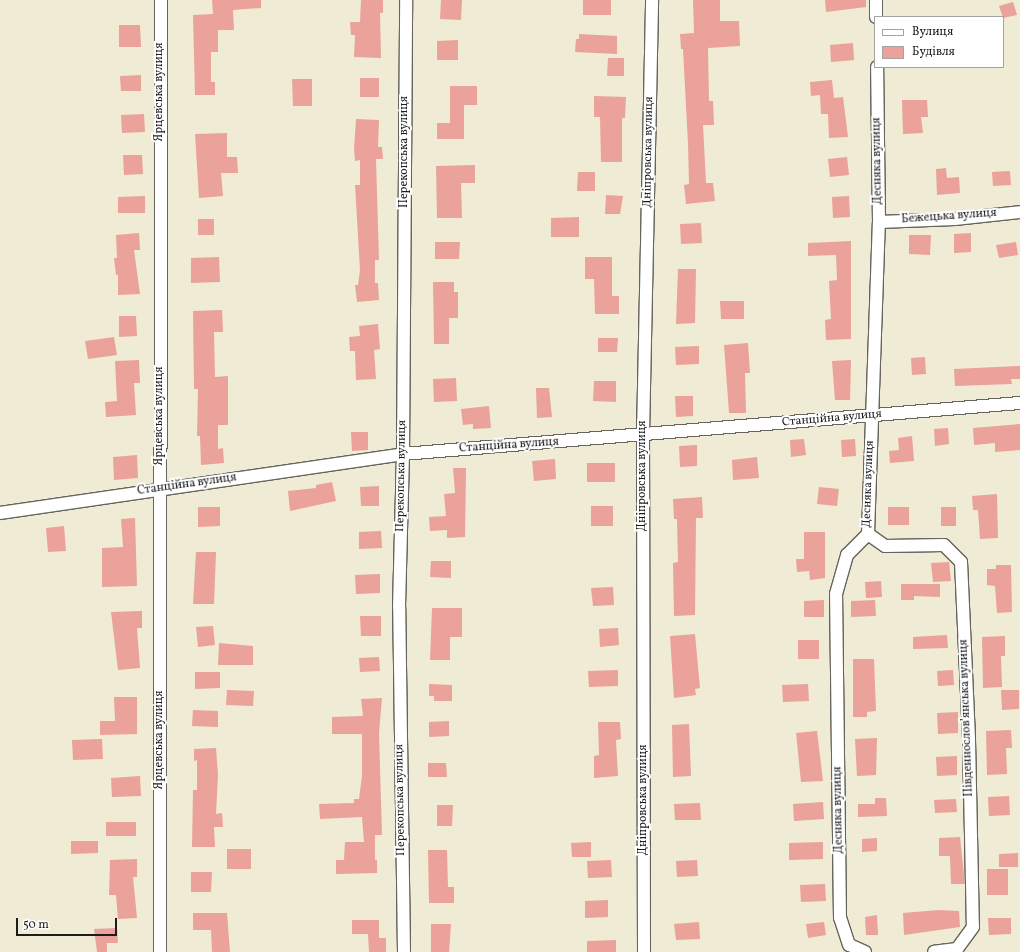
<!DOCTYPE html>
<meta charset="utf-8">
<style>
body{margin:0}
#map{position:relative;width:1020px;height:952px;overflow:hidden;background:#f0ebd4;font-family:Vollkorn,serif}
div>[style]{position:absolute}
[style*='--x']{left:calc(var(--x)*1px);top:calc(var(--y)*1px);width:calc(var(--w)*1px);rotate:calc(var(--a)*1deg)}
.building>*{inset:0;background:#eaa29a}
.roads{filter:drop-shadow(1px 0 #66645c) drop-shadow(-1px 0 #66645c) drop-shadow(0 1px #66645c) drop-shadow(0 -1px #66645c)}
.minor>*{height:12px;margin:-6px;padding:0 6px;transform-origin:6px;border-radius:6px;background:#fff}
span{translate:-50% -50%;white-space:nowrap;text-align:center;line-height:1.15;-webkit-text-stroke:4px #fff;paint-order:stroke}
.street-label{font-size:12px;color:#1c1c1c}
.legend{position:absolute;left:874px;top:16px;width:130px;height:52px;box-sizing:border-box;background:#fff;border:1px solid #a4a4a4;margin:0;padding:5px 7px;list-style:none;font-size:12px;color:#1c1c1c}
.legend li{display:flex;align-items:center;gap:8px;height:20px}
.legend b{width:20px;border:1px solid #a4a4a4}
.scale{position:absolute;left:16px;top:918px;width:101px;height:18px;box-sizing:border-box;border:2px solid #1c1c1c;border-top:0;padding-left:5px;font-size:12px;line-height:14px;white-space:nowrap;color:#1c1c1c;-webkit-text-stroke:3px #fff;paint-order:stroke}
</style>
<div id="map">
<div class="building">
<div style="clip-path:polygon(212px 0,261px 0,261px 8px,233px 10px,234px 30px,218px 30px,218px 52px,211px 52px,211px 82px,215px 82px,215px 95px,195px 95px,193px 15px,213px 14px)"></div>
<div style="clip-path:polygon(361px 0,383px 0,383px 13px,380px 13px,381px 58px,354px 57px,355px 35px,351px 35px,350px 22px,360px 22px)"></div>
<div style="clip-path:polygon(441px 0,462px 0,461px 20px,440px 19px)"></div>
<div style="clip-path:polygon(583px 0,611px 0,611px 15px,583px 15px)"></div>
<div style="clip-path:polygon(693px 0,720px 0,720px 21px,739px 21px,740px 46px,708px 48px,709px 101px,713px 101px,714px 125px,703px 125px,706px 183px,713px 183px,715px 201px,686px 204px,684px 185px,689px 184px,688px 144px,683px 49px,681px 49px,680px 34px,694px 33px)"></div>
<div style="clip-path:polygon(825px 0,866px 0,866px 7px,826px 12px)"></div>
<div style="clip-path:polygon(1013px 2px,1017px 15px,1003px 18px,999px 6px)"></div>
<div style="clip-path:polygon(119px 25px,140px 25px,141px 47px,119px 47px)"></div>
<div style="clip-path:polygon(579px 34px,617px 36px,617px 54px,575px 52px,576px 39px,579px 39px)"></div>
<div style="clip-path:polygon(458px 40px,458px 60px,437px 60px,437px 41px)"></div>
<div style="clip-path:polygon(853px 43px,854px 60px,831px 62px,830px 45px)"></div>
<div style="clip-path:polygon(608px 58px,624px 58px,624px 76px,607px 76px)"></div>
<div style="clip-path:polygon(141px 75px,141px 91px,121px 91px,120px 76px)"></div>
<div style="clip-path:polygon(360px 78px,379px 78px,379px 97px,360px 97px)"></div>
<div style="clip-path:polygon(292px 79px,312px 79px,312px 106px,293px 106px)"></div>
<div style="clip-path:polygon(832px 80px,834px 98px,843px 97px,848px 137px,829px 138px,828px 114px,821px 114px,820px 95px,811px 96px,810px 82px)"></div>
<div style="clip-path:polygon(450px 86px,477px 86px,477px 105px,464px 105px,464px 139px,437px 139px,437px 123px,450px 123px)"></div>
<div style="clip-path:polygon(594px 96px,626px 97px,625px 118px,622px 118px,622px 162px,601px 162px,600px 117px,594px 117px)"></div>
<div style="clip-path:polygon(902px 100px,927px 100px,928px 117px,921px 117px,923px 133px,903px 134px)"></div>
<div style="clip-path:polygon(144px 114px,145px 132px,122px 133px,121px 115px)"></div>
<div style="clip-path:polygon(356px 119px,379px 120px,378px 147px,382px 147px,383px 159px,376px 159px,379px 260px,375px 260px,375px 283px,378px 283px,379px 300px,357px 302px,355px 285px,358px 285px,360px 270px,355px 185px,360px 185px,360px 160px,355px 161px,354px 149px)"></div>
<div style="clip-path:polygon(227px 133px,227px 157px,237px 157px,238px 173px,221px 173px,223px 196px,199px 198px,195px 134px)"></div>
<div style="clip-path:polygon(123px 155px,142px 155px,143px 174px,124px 175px)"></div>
<div style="clip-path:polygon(847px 157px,849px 175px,830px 177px,828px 159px)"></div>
<div style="clip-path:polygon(475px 165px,475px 183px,461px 183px,462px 218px,437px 218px,436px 166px)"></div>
<div style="clip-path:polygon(946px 168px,947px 178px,959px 177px,960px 193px,937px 195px,936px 169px)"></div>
<div style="clip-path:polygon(1010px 171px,1011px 185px,993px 186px,992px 172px)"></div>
<div style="clip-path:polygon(578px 172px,595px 172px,595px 191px,577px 191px)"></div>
<div style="clip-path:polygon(606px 195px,623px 196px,620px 214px,605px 214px)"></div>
<div style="clip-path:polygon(145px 196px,145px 213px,118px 213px,118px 197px)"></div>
<div style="clip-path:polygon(849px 196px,850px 217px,833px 218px,832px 197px)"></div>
<div style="clip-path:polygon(579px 217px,579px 237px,551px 237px,551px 218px)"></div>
<div style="clip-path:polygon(198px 219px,214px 219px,214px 235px,198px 235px)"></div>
<div style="clip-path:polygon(701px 223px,702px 243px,681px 244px,680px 224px)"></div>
<div style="clip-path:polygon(139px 233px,140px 250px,134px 250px,140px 294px,118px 295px,118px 275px,116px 275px,114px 258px,117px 258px,116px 235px)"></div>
<div style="clip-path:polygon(971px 233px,971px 252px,954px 253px,954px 234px)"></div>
<div style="clip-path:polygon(909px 235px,931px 235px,930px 255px,909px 254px)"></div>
<div style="clip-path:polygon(851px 241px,851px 339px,826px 340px,825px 320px,831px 319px,829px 281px,837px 280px,836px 255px,808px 256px,808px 243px)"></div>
<div style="clip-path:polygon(435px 242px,460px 242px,459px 259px,435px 259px)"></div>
<div style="clip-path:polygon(1016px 242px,1018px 255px,999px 258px,996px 245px)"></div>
<div style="clip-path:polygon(219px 257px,220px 282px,191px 283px,191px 258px)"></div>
<div style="clip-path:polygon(585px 257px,612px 257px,612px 296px,619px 296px,619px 314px,595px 314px,594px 279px,585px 279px)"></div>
<div style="clip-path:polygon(678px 269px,696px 269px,695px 323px,676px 324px)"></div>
<div style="clip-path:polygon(433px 282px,454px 282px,454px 292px,458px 292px,458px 318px,449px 318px,449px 344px,434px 344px)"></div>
<div style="clip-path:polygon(720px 301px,744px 301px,744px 319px,721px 319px)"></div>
<div style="clip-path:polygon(222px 310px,223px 332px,214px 332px,215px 377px,228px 376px,228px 425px,218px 425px,218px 449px,223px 448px,224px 463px,201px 465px,200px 436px,197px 436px,198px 389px,194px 389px,193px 311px)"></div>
<div style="clip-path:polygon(119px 316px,136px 316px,137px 336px,119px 337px)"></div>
<div style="clip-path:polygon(378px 324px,380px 349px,374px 350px,376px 379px,356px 380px,355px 351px,350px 351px,349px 337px,360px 336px,359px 326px)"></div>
<div style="clip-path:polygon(114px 337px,117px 355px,88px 359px,85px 341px)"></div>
<div style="clip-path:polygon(598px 338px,618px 338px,617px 352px,598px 352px)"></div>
<div style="clip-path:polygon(748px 343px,750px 373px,745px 373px,746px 413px,729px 413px,724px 345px)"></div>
<div style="clip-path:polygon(699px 346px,699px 364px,676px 365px,675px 347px)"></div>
<div style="clip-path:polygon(925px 357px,926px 374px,912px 375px,911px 358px)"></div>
<div style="clip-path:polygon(139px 360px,140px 383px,134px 383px,136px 415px,106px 417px,105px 402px,117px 401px,115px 361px)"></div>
<div style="clip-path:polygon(851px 360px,850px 400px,835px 400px,832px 361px)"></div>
<div style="clip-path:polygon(1020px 366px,1020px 379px,1011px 379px,1012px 384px,955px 386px,954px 369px)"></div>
<div style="clip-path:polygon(456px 378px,457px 401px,434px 402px,433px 379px)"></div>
<div style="clip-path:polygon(594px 381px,616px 381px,616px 402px,593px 401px)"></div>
<div style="clip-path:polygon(536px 388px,549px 388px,552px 417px,537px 418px)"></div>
<div style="clip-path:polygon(675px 396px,693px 396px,693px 416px,676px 417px)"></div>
<div style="clip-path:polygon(489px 406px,491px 428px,473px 429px,473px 424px,463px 425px,461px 409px)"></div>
<div style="clip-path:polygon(1020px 424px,1020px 450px,995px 452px,995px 443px,974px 445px,973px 428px)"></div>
<div style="clip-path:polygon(948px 428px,949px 444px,935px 446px,934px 429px)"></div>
<div style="clip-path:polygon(351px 432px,368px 432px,368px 450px,352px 451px)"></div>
<div style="clip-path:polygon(912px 436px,914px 461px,890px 463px,889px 451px,899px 450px,898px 438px)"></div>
<div style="clip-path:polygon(804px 439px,806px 455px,791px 457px,790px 440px)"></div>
<div style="clip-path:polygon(855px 439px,856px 456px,842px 457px,841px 440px)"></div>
<div style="clip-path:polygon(697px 445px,697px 466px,680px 467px,679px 446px)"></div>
<div style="clip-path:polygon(137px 455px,138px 478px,114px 480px,113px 457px)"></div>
<div style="clip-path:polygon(757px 457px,759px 478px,733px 480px,732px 460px)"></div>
<div style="clip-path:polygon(555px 459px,556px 479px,534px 481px,532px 461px)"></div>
<div style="clip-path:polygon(587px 463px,615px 463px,615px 482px,587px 482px)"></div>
<div style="clip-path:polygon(453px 468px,466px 468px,465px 537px,447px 538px,447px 530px,430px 531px,429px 517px,446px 516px,444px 494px,455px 493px)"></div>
<div style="clip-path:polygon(332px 482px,336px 501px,290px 511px,288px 491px,316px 488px,316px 485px)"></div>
<div style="clip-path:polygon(379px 486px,379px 506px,361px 506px,360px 487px)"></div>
<div style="clip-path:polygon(819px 487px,839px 489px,837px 506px,817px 504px)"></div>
<div style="clip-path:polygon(997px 494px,998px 538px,980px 539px,978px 510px,973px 510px,972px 496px)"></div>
<div style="clip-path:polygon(702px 497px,703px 518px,696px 518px,695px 615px,674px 616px,673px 563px,678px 562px,677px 519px,674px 519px,673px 499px)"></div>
<div style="clip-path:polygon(591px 506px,613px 506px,613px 526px,591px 526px)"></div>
<div style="clip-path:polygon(198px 507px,220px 507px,220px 526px,198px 527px)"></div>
<div style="clip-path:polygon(888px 507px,909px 507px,909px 525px,888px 525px)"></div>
<div style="clip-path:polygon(941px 507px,956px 507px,956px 526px,941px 526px)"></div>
<div style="clip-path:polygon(135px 518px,137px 586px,102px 587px,102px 548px,123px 547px,121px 519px)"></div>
<div style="clip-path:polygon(64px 526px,66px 551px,48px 552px,46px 528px)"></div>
<div style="clip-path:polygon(381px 531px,382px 548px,359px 549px,359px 532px)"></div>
<div style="clip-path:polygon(804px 532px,825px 532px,825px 578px,810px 580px,809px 571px,797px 572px,796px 559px,804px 559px)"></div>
<div style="clip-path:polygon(196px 552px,216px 552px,214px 604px,193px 604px)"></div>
<div style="clip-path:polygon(431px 561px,451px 561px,451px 578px,430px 577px)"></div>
<div style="clip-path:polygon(949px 562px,951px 581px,933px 582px,931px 563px)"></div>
<div style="clip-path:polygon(996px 565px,1011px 565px,1012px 612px,997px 613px,995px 586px,987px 585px,987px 569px,996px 569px)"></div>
<div style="clip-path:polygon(380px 574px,380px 593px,356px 594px,355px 575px)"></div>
<div style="clip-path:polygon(881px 581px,882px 597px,866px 598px,865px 582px)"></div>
<div style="clip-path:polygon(901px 584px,940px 584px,940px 597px,914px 596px,914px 600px,901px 600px)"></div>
<div style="clip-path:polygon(613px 587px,614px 605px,593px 606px,591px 588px)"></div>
<div style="clip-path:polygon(824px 600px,824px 617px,804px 617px,804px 601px)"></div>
<div style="clip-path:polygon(875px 600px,876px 616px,851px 617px,851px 601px)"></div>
<div style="clip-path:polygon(432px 608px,462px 608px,462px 637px,450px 637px,450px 660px,430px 660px)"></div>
<div style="clip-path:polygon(142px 611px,142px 628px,137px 628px,140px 668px,118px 670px,111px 612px)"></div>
<div style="clip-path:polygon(360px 616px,381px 616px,381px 636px,361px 636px)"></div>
<div style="clip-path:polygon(213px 626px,215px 645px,198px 647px,196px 627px)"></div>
<div style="clip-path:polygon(618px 628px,619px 645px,600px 647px,599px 629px)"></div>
<div style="clip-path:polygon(695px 634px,700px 688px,695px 689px,696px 695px,674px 698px,670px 636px)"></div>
<div style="clip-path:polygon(947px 635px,948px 648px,913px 649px,913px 637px)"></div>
<div style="clip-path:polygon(1005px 636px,1005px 656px,1001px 656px,1002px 687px,983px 688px,982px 637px)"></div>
<div style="clip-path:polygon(798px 640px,819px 640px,819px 659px,798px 659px)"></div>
<div style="clip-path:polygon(219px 643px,253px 646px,253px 665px,218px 665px)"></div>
<div style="clip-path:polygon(379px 657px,380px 671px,360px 672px,359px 658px)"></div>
<div style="clip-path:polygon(853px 659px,874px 659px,876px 711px,867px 712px,867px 717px,853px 717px)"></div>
<div style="clip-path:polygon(618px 670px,618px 686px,589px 687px,588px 671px)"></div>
<div style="clip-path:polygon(953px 670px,954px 685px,938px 686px,937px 671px)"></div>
<div style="clip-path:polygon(195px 672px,220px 672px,220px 688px,195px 689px)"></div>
<div style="clip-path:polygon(429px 684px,452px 685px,452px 701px,434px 701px,434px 696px,429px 696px)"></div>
<div style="clip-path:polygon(808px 684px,809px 701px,783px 702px,782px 685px)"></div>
<div style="clip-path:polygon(227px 690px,254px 691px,253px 706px,226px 705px)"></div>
<div style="clip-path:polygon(1001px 690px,1019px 690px,1019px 709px,1002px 710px)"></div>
<div style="clip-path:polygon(114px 697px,137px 697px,137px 734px,100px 735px,100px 721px,115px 721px)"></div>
<div style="clip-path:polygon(382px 698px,379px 733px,382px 835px,375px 835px,375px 860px,377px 860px,377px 873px,336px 874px,336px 860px,344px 860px,345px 842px,364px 842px,362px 817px,320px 819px,319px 804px,354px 803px,354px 799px,359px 799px,362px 776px,362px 734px,332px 734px,332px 717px,363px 716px,361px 699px)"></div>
<div style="clip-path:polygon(193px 710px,218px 711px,218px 727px,192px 726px)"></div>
<div style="clip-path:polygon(958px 712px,958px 733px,938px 734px,937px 713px)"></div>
<div style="clip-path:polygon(449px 721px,449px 736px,429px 737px,429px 722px)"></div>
<div style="clip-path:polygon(598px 722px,620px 722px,621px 739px,616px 740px,618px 776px,594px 778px,594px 756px,599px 755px)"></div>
<div style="clip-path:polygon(689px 724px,691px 776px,673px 777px,672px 725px)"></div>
<div style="clip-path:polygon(1011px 730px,1012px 748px,1006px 748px,1007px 774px,987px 775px,986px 731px)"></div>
<div style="clip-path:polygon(817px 731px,823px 781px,801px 782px,796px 733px)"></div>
<div style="clip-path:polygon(877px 738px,876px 775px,857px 776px,855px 739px)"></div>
<div style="clip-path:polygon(102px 739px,103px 759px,73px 760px,72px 740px)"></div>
<div style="clip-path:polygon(216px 748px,218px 775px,216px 814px,222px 813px,223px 827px,214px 827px,215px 847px,192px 847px,193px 790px,197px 790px,197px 760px,194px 761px,194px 749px)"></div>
<div style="clip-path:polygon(957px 756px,957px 775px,937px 776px,936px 757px)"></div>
<div style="clip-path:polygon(428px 763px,446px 763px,447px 777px,428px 777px)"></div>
<div style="clip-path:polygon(140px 776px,141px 796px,112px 797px,111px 778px)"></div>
<div style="clip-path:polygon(1009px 796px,1010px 815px,989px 816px,988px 797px)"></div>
<div style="clip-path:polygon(875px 798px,886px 798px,887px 816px,858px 817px,858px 804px,875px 804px)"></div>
<div style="clip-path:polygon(956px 799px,957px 812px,935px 813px,934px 800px)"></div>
<div style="clip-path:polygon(823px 802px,824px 819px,794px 821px,793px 804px)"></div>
<div style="clip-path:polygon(700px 803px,701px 820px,675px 820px,674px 804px)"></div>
<div style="clip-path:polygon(437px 805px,453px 805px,452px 826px,437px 826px)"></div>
<div style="clip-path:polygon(106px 822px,136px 822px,136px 836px,106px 836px)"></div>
<div style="clip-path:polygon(960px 837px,965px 884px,951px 884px,950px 856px,939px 856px,939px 838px)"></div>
<div style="clip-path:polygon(877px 838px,877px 851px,862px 852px,862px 839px)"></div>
<div style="clip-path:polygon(71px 841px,98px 841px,98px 853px,71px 854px)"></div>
<div style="clip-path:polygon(591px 842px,591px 857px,572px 857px,571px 843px)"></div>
<div style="clip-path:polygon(823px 842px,823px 859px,789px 860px,789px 843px)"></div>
<div style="clip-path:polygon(227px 849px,251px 849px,251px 869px,227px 869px)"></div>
<div style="clip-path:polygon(428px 850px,447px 850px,448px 887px,454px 887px,454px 903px,429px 903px)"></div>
<div style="clip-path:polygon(1018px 853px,1018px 867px,999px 867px,999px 854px)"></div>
<div style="clip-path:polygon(137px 859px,137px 877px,133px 877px,137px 918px,118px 919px,116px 895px,109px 895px,110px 860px)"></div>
<div style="clip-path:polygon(611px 860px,612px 877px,588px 878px,587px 861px)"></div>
<div style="clip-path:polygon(697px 860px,698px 876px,677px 877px,676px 861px)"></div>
<div style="clip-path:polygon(987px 869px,1008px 869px,1008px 895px,987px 895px)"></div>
<div style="clip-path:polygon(191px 872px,212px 872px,211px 892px,191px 892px)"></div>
<div style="clip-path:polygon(825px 884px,826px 901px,801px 902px,800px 885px)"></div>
<div style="clip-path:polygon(608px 900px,608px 917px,585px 918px,585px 901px)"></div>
<div style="clip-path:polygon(939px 910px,959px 911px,960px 927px,904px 935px,903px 913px)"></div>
<div style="clip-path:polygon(193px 913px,227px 913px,230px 952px,212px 952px,211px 930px,193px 930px)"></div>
<div style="clip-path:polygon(877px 915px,878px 935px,866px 935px,865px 917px)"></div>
<div style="clip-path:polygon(988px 918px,1011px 918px,1011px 934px,989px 935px)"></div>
<div style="clip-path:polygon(352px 920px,379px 920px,379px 938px,386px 938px,386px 952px,369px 952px,368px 934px,352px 934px)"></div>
<div style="clip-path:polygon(699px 922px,700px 939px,676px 940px,674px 924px)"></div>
<div style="clip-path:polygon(824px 922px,826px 935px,808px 938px,806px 924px)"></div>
<div style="clip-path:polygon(431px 924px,451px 924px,449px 952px,431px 952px)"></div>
<div style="clip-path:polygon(117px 928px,118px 943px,107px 943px,107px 952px,97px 952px,94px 929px)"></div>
<div style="clip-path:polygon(616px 940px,616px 952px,587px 952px,587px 941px)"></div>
</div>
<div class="roads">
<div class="minor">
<div style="--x:876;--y:0;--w:17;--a:90"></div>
<div style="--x:879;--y:222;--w:76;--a:-2.3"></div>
<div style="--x:955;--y:219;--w:65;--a:-6.1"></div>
<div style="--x:0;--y:513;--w:407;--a:-8.3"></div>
<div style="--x:403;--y:454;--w:619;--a:-4.73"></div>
<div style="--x:868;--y:534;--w:21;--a:35"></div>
<div style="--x:885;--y:546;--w:59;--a:-1"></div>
<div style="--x:944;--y:545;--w:24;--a:45"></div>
<div style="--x:961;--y:562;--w:178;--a:87.4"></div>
<div style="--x:969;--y:740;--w:187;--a:88.8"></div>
<div style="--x:973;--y:927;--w:27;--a:126"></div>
<div style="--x:957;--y:949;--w:23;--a:173"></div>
<div style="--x:160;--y:952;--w:952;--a:-89.94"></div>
<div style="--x:404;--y:952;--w:345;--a:-90.8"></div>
<div style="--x:399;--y:607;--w:153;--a:-88.5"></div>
<div style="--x:403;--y:454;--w:454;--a:-89.6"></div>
<div style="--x:644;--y:952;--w:517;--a:-90.11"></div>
<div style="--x:643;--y:435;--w:435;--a:-88.8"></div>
<div style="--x:865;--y:952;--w:17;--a:-156"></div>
<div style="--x:849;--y:945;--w:28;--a:-108"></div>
<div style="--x:840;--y:918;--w:324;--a:-90.7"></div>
<div style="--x:836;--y:594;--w:41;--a:-74.2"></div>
<div style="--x:847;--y:555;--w:30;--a:-45"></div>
<div style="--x:868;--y:534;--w:312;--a:-88"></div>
<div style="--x:879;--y:222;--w:155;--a:-90.7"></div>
</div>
</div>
<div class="street-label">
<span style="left:160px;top:92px;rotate:-90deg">Ярцевська вулиця</span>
<span style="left:405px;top:152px;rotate:-90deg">Перекопська вулиця</span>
<span style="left:649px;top:152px;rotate:-89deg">Дніпровська вулиця</span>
<span style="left:878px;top:161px;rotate:-91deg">Десняка вулиця</span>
<span style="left:949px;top:217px;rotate:-4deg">Бежецька вулиця</span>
<span style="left:160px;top:416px;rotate:-90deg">Ярцевська вулиця</span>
<span style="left:832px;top:419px;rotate:-5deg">Станційна вулиця</span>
<span style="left:509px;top:446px;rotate:-4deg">Станційна вулиця</span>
<span style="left:402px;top:476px;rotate:-89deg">Перекопська вулиця</span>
<span style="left:643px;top:476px;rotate:-90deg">Дніпровська вулиця</span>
<span style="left:869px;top:484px;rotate:-88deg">Десняка вулиця</span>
<span style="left:187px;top:485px;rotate:-8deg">Станційна вулиця</span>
<span style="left:967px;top:718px;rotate:-92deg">Південнослов’янська вулиця</span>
<span style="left:160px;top:740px;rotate:-90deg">Ярцевська вулиця</span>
<span style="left:401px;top:800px;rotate:-91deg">Перекопська вулиця</span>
<span style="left:644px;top:800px;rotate:-90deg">Дніпровська вулиця</span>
<span style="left:839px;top:810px;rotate:-91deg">Десняка вулиця</span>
</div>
<ul class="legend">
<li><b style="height:5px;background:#fff"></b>Вулиця</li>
<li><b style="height:11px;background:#eaa29a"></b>Будівля</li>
</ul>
<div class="scale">50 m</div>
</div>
